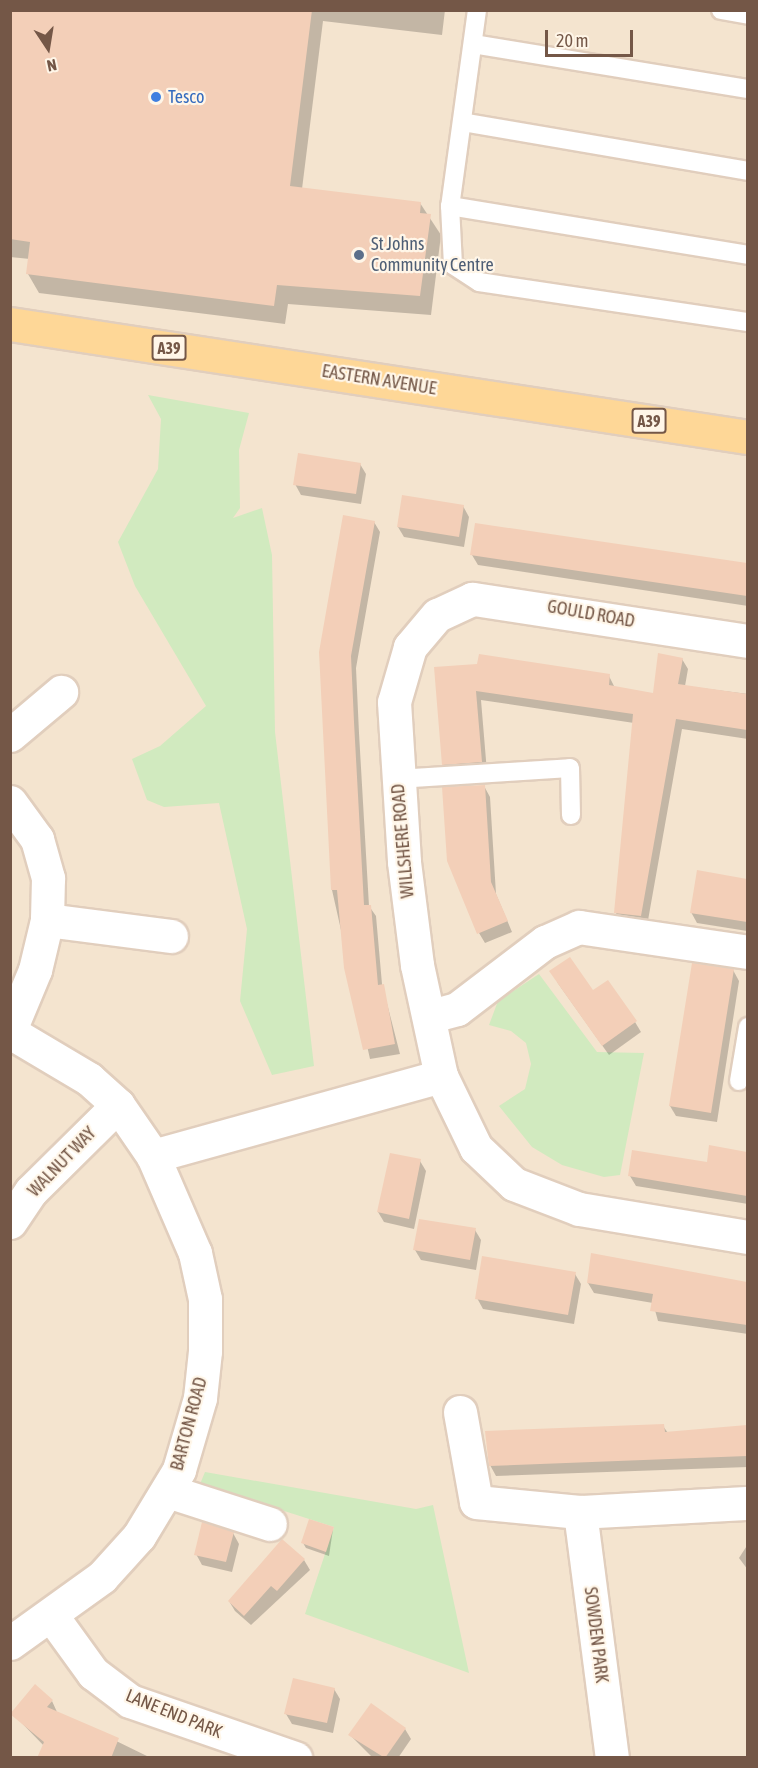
<!DOCTYPE html>
<style>
body{margin:0}
#map{position:relative;width:758px;height:1768px;overflow:hidden;background:#fdf2e1;font-family:"Asap Condensed",sans-serif}
div>[style]{position:absolute}
[style*='--x']{left:calc(var(--x)*1px);top:calc(var(--y)*1px);width:calc(var(--w)*1px);rotate:calc(var(--a)*1deg)}
.residential>*{inset:0;background:#f4e4cf}
.green>*{inset:0;background:#d1eabf}
.shadow>*{inset:0;background:#0003}
.building>*{inset:0;background:#f3cfb8}
.roads{filter:drop-shadow(2px 0 #e1cebd) drop-shadow(-2px 0 #e1cebd) drop-shadow(0 2px #e1cebd) drop-shadow(0 -2px #e1cebd)}
.service>*{height:18px;margin:-9px;padding:0 9px;transform-origin:9px;border-radius:9px;background:#fff}
.minor>*{height:33px;margin:-16.5px;padding:0 16.5px;transform-origin:16.5px;border-radius:16.5px;background:#fff}
.primary>*{height:33px;margin:-16.5px;padding:0 16.5px;transform-origin:16.5px;border-radius:16.5px;background:#fed797}
.dots>*{width:16px;height:16px;translate:-50% -50%;box-sizing:border-box;border:3px solid #fff6e8;border-radius:50%}
span{translate:-50% -50%;white-space:nowrap;text-align:center;line-height:1.15;-webkit-text-stroke:4.5px #fff6e8;paint-order:stroke}
.shield-label span{padding:2px 4px;background:#fff6e8;border:2px solid;border-radius:4px;-webkit-text-stroke-width:0}
.shield-label{font-size:16px;color:#745747;font-weight:700}
.shop-label{font-size:18px;color:#366cbe}
.left{translate:0 -50%;text-align:left}
.service-label{font-size:18px;color:#4e5e75}
.street-label{font-size:18px;color:#745747}
.frame{position:absolute;inset:0;border:12px solid #745747;pointer-events:none}
.north{position:absolute;left:18px;top:18px;width:60px;height:60px;-webkit-text-stroke:4px #fff6e8;paint-order:stroke;rotate:168deg;font-size:16px;font-weight:700;line-height:24px;text-align:center;color:#745747}
.north::after{content:'';display:block;margin:auto;width:21px;height:27px;background:#745747;clip-path:polygon(50% 0,100% 100%,50% 72%,0 100%)}
.scale{position:absolute;left:545px;top:30px;width:88px;height:27px;box-sizing:border-box;border:3px solid #745747;border-top:0;padding-left:8px;font-size:18px;line-height:21px;white-space:nowrap;color:#745747;-webkit-text-stroke:4px #fff6e8;paint-order:stroke}
</style>
<div id="map">
<div class="residential">
<div style="clip-path:polygon(11px 11px,747px 11px,747px 1757px,11px 1757px)"></div>
</div>
<div class="green">
<div style="clip-path:polygon(148px 395px,249px 413px,239px 450px,240px 508px,233px 518px,262px 508px,272px 555px,275px 732px,314px 1066px,272px 1075px,240px 1001px,247px 929px,219px 803px,164px 807px,147px 800px,132px 759px,160px 746px,206px 706px,135px 586px,118px 542px,158px 469px,161px 419px)"></div>
<div style="clip-path:polygon(539px 974px,597px 1052px,644px 1053px,620px 1175px,604px 1177px,562px 1165px,532px 1147px,499px 1106px,525px 1089px,531px 1064px,526px 1043px,511px 1031px,489px 1025px,498px 1001px)"></div>
<div style="clip-path:polygon(205px 1472px,416px 1509px,433px 1505px,469px 1673px,305px 1614px,334px 1527px,200px 1484px)"></div>
</div>
<div class="shadow">
<div style="clip-path:polygon(10px 10px,445px 10px,442px 35px,323px 21px,302px 189px,420px 203px,441px 235px,431px 315px,288px 304px,285px 324px,39px 293px,28px 274px,30px 259px,10px 257px)"></div>
<div style="clip-path:polygon(360px 464px,366px 474px,361px 504px,301px 495px,295px 484px)"></div>
<div style="clip-path:polygon(463px 506px,469px 517px,464px 547px,404px 537px,398px 527px)"></div>
<div style="clip-path:polygon(374px 522px,380px 532px,356px 668px,359px 733px,369px 906px,376px 916px,382px 984px,400px 1054px,370px 1059px,332px 890px,320px 650px)"></div>
<div style="clip-path:polygon(477px 525px,748px 566px,748px 606px,478px 565px,472px 555px)"></div>
<div style="clip-path:polygon(682px 659px,688px 669px,685px 686px,748px 694px,748px 739px,682px 729px,647px 926px,621px 923px,616px 913px,634px 723px,481px 700px,487px 772px,449px 775px,443px 764px,435px 668px,609px 676px,615px 688px,654px 695px)"></div>
<div style="clip-path:polygon(484px 786px,490px 797px,496px 894px,512px 932px,485px 943px,479px 933px)"></div>
<div style="clip-path:polygon(698px 872px,747px 880px,747px 931px,697px 923px,691px 912px)"></div>
<div style="clip-path:polygon(733px 970px,739px 981px,717px 1122px,676px 1116px,670px 1106px)"></div>
<div style="clip-path:polygon(557px 982px,635px 1022px,641px 1032px,609px 1055px)"></div>
<div style="clip-path:polygon(711px 1147px,748px 1153px,748px 1204px,636px 1186px,630px 1176px,708px 1164px)"></div>
<div style="clip-path:polygon(420px 1161px,426px 1171px,414px 1229px,384px 1222px,378px 1212px)"></div>
<div style="clip-path:polygon(475px 1230px,481px 1240px,476px 1270px,421px 1260px,415px 1250px)"></div>
<div style="clip-path:polygon(593px 1255px,748px 1283px,748px 1334px,658px 1321px,653px 1303px,594px 1293px,588px 1283px)"></div>
<div style="clip-path:polygon(575px 1274px,581px 1284px,574px 1324px,483px 1309px,477px 1298px)"></div>
<div style="clip-path:polygon(663px 1426px,668px 1433px,748px 1427px,748px 1467px,496px 1476px,490px 1465px)"></div>
<div style="clip-path:polygon(333px 1529px,329px 1556px,306px 1548px,303px 1543px)"></div>
<div style="clip-path:polygon(233px 1533px,239px 1544px,232px 1572px,202px 1565px,196px 1554px)"></div>
<div style="clip-path:polygon(748px 1544px,748px 1570px,739px 1558px)"></div>
<div style="clip-path:polygon(304px 1560px,310px 1570px,251px 1625px,235px 1611px,229px 1601px)"></div>
<div style="clip-path:polygon(334px 1689px,340px 1699px,333px 1733px,292px 1724px,286px 1714px)"></div>
<div style="clip-path:polygon(52px 1701px,57px 1712px,151px 1758px,66px 1758px,46px 1748px,12px 1713px)"></div>
<div style="clip-path:polygon(405px 1729px,411px 1739px,398px 1758px,373px 1758px,350px 1735px)"></div>
</div>
<div class="building">
<div style="clip-path:polygon(10px 10px,312px 10px,290px 186px,421px 202px,420px 213px,431px 214px,420px 296px,277px 285px,274px 306px,26px 274px,30px 242px,10px 239px)"></div>
<div style="clip-path:polygon(298px 453px,361px 463px,356px 494px,293px 485px)"></div>
<div style="clip-path:polygon(402px 495px,464px 505px,459px 537px,397px 527px)"></div>
<div style="clip-path:polygon(343px 515px,375px 521px,351px 656px,354px 722px,364px 905px,371px 905px,378px 985px,384px 984px,395px 1044px,363px 1050px,344px 968px,337px 890px,331px 890px,319px 652px)"></div>
<div style="clip-path:polygon(475px 523px,747px 563px,747px 596px,470px 555px)"></div>
<div style="clip-path:polygon(658px 653px,683px 658px,678px 684px,747px 694px,747px 730px,676px 719px,641px 916px,614px 913px,633px 714px,476px 691px,482px 762px,442px 765px,434px 667px,477px 664px,479px 654px,610px 674px,609px 685px,653px 693px)"></div>
<div style="clip-path:polygon(485px 785px,491px 882px,508px 921px,477px 934px,447px 861px,442px 787px)"></div>
<div style="clip-path:polygon(697px 870px,747px 879px,747px 922px,690px 913px)"></div>
<div style="clip-path:polygon(570px 957px,593px 990px,608px 980px,637px 1021px,602px 1046px,549px 971px)"></div>
<div style="clip-path:polygon(692px 963px,734px 969px,711px 1113px,669px 1106px)"></div>
<div style="clip-path:polygon(709px 1145px,747px 1152px,747px 1196px,628px 1176px,632px 1150px,707px 1162px)"></div>
<div style="clip-path:polygon(390px 1153px,421px 1159px,409px 1219px,377px 1212px)"></div>
<div style="clip-path:polygon(419px 1219px,476px 1228px,470px 1260px,413px 1250px)"></div>
<div style="clip-path:polygon(591px 1253px,747px 1282px,747px 1325px,650px 1311px,653px 1294px,587px 1283px)"></div>
<div style="clip-path:polygon(482px 1256px,576px 1272px,568px 1315px,475px 1299px)"></div>
<div style="clip-path:polygon(664px 1424px,665px 1432px,747px 1425px,747px 1456px,489px 1466px,485px 1431px)"></div>
<div style="clip-path:polygon(309px 1519px,334px 1527px,326px 1552px,301px 1543px)"></div>
<div style="clip-path:polygon(202px 1522px,234px 1532px,226px 1562px,194px 1555px)"></div>
<div style="clip-path:polygon(282px 1539px,305px 1559px,277px 1591px,271px 1586px,244px 1616px,228px 1601px)"></div>
<div style="clip-path:polygon(293px 1678px,335px 1688px,327px 1723px,284px 1714px)"></div>
<div style="clip-path:polygon(35px 1684px,53px 1700px,47px 1707px,119px 1738px,111px 1758px,37px 1758px,44px 1742px,10px 1714px)"></div>
<div style="clip-path:polygon(371px 1703px,406px 1728px,385px 1758px,348px 1735px)"></div>
</div>
<div class="roads">
<div class="service">
<div style="--x:477;--y:10;--w:198;--a:97.8"></div>
<div style="--x:450;--y:206;--w:59;--a:87.1"></div>
<div style="--x:453;--y:265;--w:31;--a:33"></div>
<div style="--x:479;--y:282;--w:272;--a:8.5"></div>
<div style="--x:721;--y:10;--w:27;--a:10"></div>
<div style="--x:473;--y:44;--w:279;--a:9.3"></div>
<div style="--x:462;--y:122;--w:290;--a:9.7"></div>
<div style="--x:450;--y:206;--w:302;--a:9.3"></div>
<div style="--x:397;--y:779;--w:173;--a:-3.6"></div>
<div style="--x:570;--y:768;--w:47;--a:88.8"></div>
<div style="--x:739;--y:1081;--w:55;--a:-80.5"></div>
</div>
<div class="minor">
<div style="--x:748;--y:641;--w:279;--a:-171.3"></div>
<div style="--x:472;--y:599;--w:38;--a:155"></div>
<div style="--x:437;--y:615;--w:42;--a:130.2"></div>
<div style="--x:410;--y:647;--w:57;--a:106.2"></div>
<div style="--x:394;--y:702;--w:160;--a:86.4"></div>
<div style="--x:404;--y:862;--w:104;--a:82.8"></div>
<div style="--x:417;--y:965;--w:114;--a:77.8"></div>
<div style="--x:441;--y:1076;--w:80;--a:64.1"></div>
<div style="--x:476;--y:1148;--w:52;--a:43.5"></div>
<div style="--x:514;--y:1184;--w:70;--a:21"></div>
<div style="--x:579;--y:1209;--w:171;--a:9.4"></div>
<div style="--x:10;--y:735;--w:67;--a:-40.1"></div>
<div style="--x:10;--y:802;--w:46;--a:53.9"></div>
<div style="--x:37;--y:839;--w:41;--a:74.2"></div>
<div style="--x:48;--y:878;--w:42;--a:91.4"></div>
<div style="--x:47;--y:920;--w:51;--a:103.5"></div>
<div style="--x:35;--y:970;--w:65;--a:112.6"></div>
<div style="--x:47;--y:920;--w:125;--a:7.4"></div>
<div style="--x:431;--y:1016;--w:27;--a:-15"></div>
<div style="--x:457;--y:1009;--w:111;--a:-37.3"></div>
<div style="--x:545;--y:942;--w:37;--a:-24"></div>
<div style="--x:579;--y:927;--w:171;--a:8.4"></div>
<div style="--x:10;--y:1032;--w:92;--a:30.7"></div>
<div style="--x:89;--y:1079;--w:39;--a:42"></div>
<div style="--x:118;--y:1105;--w:62;--a:55.5"></div>
<div style="--x:153;--y:1156;--w:106;--a:66.6"></div>
<div style="--x:195;--y:1253;--w:47;--a:77.7"></div>
<div style="--x:205;--y:1299;--w:52;--a:90"></div>
<div style="--x:205;--y:1351;--w:47;--a:96.1"></div>
<div style="--x:200;--y:1398;--w:75;--a:106.3"></div>
<div style="--x:179;--y:1470;--w:77;--a:121.2"></div>
<div style="--x:139;--y:1536;--w:55;--a:132.1"></div>
<div style="--x:102;--y:1577;--w:113;--a:144.3"></div>
<div style="--x:153;--y:1156;--w:299;--a:-15.5"></div>
<div style="--x:10;--y:1222;--w:37;--a:-56"></div>
<div style="--x:31;--y:1191;--w:122;--a:-44.7"></div>
<div style="--x:460;--y:1412;--w:91;--a:79.9"></div>
<div style="--x:476;--y:1502;--w:104;--a:5.5"></div>
<div style="--x:580;--y:1512;--w:168;--a:-3.1"></div>
<div style="--x:168;--y:1491;--w:107;--a:17.9"></div>
<div style="--x:580;--y:1512;--w:248;--a:82.6"></div>
<div style="--x:51;--y:1615;--w:72;--a:54.1"></div>
<div style="--x:93;--y:1673;--w:46;--a:37.1"></div>
<div style="--x:130;--y:1701;--w:175;--a:19.1"></div>
</div>
<div class="primary">
<div style="--x:10;--y:324;--w:747;--a:8.71"></div>
</div>
</div>
<div class="dots">
<div style="left:156px;top:97px;background:#3f7fe0"></div>
<div style="left:359px;top:255px;background:#5c6f8a"></div>
</div>
<div class="shield-label">
<span style="left:169px;top:348px">A39</span>
<span style="left:649px;top:421px">A39</span>
</div>
<div class="shop-label">
<span class="left" style="left:168px;top:97px">Tesco</span>
</div>
<div class="service-label">
<span class="left" style="left:371px;top:255px">St Johns<br>Community Centre</span>
</div>
<div class="street-label">
<span style="left:379px;top:380px;rotate:9deg">EASTERN AVENUE</span>
<span style="left:591px;top:614px;rotate:10deg">GOULD ROAD</span>
<span style="left:403px;top:841px;rotate:-95deg">WILLSHERE ROAD</span>
<span style="left:62px;top:1162px;rotate:-46deg">WALNUT WAY</span>
<span style="left:189px;top:1424px;rotate:-75deg">BARTON ROAD</span>
<span style="left:596px;top:1635px;rotate:83deg">SOWDEN PARK</span>
<span style="left:174px;top:1714px;rotate:22deg">LANE END PARK</span>
</div>
<div class="frame"></div>
<div class="north">N</div>
<div class="scale">20 m</div>
</div>
